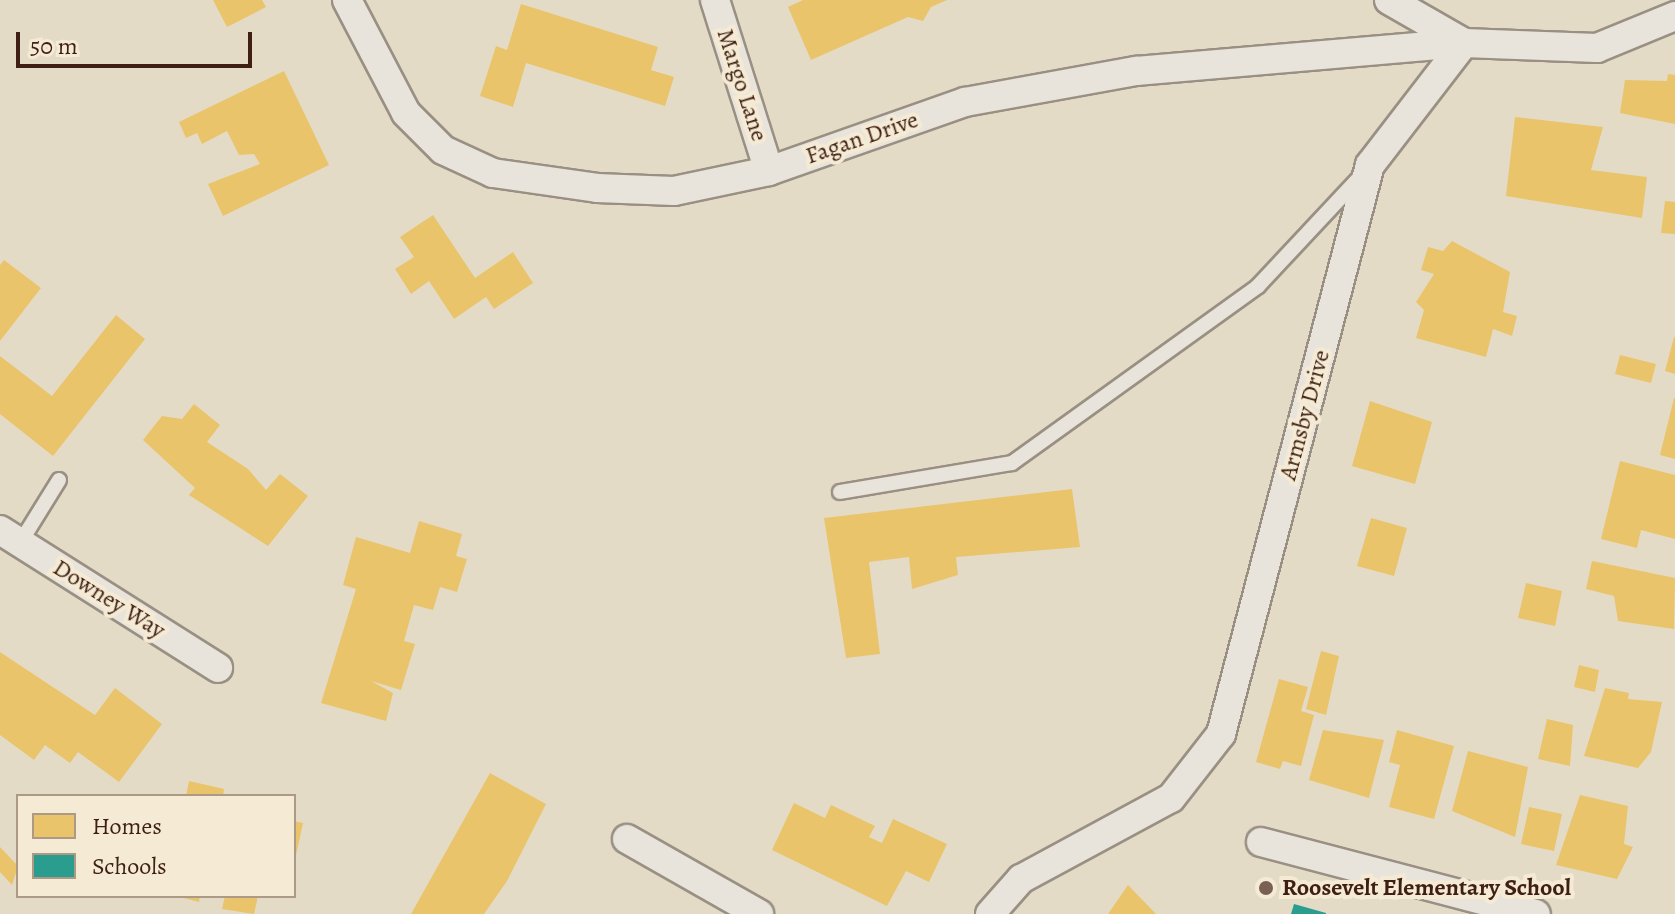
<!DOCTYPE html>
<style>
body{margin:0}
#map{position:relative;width:1675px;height:914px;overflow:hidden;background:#e4dbc7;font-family:Alegreya,serif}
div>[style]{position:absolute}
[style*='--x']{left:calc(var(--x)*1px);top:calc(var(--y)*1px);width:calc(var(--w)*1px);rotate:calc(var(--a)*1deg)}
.homes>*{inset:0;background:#e9c46a}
.schools>*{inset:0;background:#2a9d8f}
.roads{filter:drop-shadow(2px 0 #999083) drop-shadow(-2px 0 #999083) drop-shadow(0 2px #999083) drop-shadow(0 -2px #999083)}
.service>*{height:14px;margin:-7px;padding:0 7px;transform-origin:7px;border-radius:7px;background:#e9e4db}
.minor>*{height:28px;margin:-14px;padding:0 14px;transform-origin:14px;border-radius:14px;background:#e9e4db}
.dots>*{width:22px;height:22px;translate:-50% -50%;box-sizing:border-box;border:4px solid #f5ead3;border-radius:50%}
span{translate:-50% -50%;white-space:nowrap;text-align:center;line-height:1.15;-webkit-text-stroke:8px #f5ead3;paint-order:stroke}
.street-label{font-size:24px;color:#3e1f13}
.poi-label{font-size:24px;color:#3e1f13;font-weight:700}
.left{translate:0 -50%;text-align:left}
.legend{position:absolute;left:16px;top:794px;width:280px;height:104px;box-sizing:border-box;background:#f5ead3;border:2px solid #ac9986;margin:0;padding:10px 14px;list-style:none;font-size:24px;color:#3e1f13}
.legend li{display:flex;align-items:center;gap:16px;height:40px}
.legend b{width:40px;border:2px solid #ac9986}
.scale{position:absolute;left:16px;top:32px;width:236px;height:36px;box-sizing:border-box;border:4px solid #3e1f13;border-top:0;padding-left:10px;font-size:24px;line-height:28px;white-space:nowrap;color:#3e1f13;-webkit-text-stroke:6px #f5ead3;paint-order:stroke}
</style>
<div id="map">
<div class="homes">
<div style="clip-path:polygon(213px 0,262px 0,266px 7px,227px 27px)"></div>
<div style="clip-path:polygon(803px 0,947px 0,931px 7px,923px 21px,908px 17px,811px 60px,788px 7px)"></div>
<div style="clip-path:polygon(521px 4px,658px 47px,651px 70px,674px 77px,665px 106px,526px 63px,513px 107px,480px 96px,496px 46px,507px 50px)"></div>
<div style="clip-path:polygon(284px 71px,329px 165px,223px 216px,208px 184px,260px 164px,254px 154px,239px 155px,227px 131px,202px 144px,197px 133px,186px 138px,179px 122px)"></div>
<div style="clip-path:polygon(1668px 74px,1675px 75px,1675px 124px,1620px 113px,1625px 80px,1667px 81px)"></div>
<div style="clip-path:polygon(1515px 117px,1603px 127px,1591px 170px,1647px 177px,1642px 218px,1506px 196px)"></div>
<div style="clip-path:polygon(1665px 201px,1675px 202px,1675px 234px,1661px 233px)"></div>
<div style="clip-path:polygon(433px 215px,475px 278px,513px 252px,533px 283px,494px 309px,486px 297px,454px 319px,429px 281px,411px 294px,395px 269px,414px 257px,400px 237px)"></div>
<div style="clip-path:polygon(1452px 241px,1510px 272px,1503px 312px,1517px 316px,1512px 336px,1493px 329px,1486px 357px,1416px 338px,1424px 310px,1416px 302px,1434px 274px,1421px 270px,1428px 247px,1443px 251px)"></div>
<div style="clip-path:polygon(4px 260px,41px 288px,0 341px,0 265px)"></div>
<div style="clip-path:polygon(116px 315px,145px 339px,53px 456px,0 414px,0 356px,52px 396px)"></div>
<div style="clip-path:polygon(1674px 337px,1675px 337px,1675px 374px,1665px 371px)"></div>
<div style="clip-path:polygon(1620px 355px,1656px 364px,1651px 383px,1615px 374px)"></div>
<div style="clip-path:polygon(1674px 398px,1675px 398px,1675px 459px,1660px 455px)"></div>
<div style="clip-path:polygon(1370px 401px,1432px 422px,1415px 484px,1352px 466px)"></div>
<div style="clip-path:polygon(194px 404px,220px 425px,207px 442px,248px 469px,266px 490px,280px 474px,308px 496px,268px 546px,189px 495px,195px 488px,143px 440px,162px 416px,182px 419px)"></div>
<div style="clip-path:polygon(1620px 461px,1675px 475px,1675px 539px,1641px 530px,1637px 548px,1601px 539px)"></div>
<div style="clip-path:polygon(1072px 489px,1080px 547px,956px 557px,958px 575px,912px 589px,909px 557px,869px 562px,880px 654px,846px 658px,824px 518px)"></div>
<div style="clip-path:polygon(1371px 518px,1407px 528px,1394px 576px,1357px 566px)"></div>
<div style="clip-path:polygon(419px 521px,462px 534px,456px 556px,467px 559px,457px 592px,440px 587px,433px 610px,414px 605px,404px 641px,415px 644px,401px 690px,371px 681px,393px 693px,386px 721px,321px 703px,356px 589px,343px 585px,356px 537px,410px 553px)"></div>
<div style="clip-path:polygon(1592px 561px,1675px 578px,1674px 629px,1618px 621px,1614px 596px,1586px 589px)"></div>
<div style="clip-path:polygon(1526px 583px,1562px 591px,1555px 626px,1518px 618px)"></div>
<div style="clip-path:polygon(1321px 651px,1339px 656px,1326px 715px,1306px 709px)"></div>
<div style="clip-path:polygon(0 652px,95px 715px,115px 688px,162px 724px,119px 782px,78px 752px,70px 763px,45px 745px,34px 760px,0 735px)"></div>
<div style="clip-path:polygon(1579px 665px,1599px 670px,1595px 692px,1574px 687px)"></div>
<div style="clip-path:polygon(1279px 679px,1308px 687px,1301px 711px,1314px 715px,1301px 766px,1283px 761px,1280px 769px,1256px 762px)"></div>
<div style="clip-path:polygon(1605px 688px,1629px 693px,1628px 699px,1662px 702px,1651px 752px,1638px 768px,1584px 756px)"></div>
<div style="clip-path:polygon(1547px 719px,1573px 725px,1570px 766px,1538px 759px)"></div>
<div style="clip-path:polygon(1323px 730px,1384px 740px,1369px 798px,1309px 780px)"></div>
<div style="clip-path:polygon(1397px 730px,1454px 746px,1434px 819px,1389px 807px,1400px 765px,1389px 762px)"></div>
<div style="clip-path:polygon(1468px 751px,1528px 767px,1515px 837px,1452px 811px)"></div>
<div style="clip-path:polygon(490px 773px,546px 804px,507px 881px,484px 914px,411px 914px)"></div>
<div style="clip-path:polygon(189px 781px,224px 789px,223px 796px,186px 796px)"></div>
<div style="clip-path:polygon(1580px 795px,1628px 806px,1624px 844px,1633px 847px,1617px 879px,1556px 865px)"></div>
<div style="clip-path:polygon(794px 803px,825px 818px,831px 805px,875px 826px,869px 837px,882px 843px,893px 819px,947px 844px,929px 882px,906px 871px,887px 906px,772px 850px)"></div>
<div style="clip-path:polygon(1529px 807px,1562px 814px,1554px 851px,1521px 844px)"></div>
<div style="clip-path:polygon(294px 821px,303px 823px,295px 860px,294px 859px)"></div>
<div style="clip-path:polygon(0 847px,18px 866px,12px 885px,0 872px)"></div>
<div style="clip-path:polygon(1128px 885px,1156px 914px,1108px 914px)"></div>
<div style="clip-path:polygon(176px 896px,200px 896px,199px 902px)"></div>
<div style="clip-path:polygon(225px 896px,258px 896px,254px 914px,222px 909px)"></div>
</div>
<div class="schools">
<div style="clip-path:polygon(1294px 904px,1326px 913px,1326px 914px,1291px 914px)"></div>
</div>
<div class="roads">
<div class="service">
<div style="--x:840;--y:492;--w:174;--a:-9.6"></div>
<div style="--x:1012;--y:463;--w:303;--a:-35.7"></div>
<div style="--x:1258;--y:286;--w:152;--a:-46.9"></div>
<div style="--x:20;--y:543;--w:74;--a:-58.2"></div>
</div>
<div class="minor">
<div style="--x:347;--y:0;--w:127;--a:62.4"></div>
<div style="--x:406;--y:113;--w:52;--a:45"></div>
<div style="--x:443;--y:150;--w:55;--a:24.7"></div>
<div style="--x:493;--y:173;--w:105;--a:8.2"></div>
<div style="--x:597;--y:188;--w:77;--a:2.2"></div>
<div style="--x:674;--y:191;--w:97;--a:-11.9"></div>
<div style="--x:769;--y:171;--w:208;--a:-19.4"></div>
<div style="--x:965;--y:102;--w:174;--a:-10.3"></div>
<div style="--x:1136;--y:71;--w:329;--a:-4.9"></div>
<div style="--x:715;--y:0;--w:179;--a:72.5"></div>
<div style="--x:1389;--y:0;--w:86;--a:29.8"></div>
<div style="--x:0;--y:530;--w:258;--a:32.3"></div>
<div style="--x:627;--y:839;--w:152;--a:29.6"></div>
<div style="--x:1261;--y:842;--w:284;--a:14.7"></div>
<div style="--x:990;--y:914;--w:47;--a:-48.5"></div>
<div style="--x:1021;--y:879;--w:170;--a:-28.4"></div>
<div style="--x:1171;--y:798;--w:81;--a:-52"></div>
<div style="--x:1221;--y:734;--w:588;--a:-75.33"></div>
<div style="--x:1370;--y:165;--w:154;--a:-52.4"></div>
<div style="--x:1464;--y:43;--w:133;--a:2.2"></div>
<div style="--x:1597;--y:48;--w:84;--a:-22.3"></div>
</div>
</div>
<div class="dots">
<div style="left:1266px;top:888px;background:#786152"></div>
</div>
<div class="street-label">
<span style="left:742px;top:85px;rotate:72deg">Margo Lane</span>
<span style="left:862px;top:138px;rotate:-19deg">Fagan Drive</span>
<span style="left:1305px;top:415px;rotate:-75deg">Armsby Drive</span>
<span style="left:109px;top:599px;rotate:32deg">Downey Way</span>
</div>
<div class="poi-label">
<span class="left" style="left:1282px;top:888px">Roosevelt Elementary School</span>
</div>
<ul class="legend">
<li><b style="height:22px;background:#e9c46a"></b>Homes</li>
<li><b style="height:22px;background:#2a9d8f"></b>Schools</li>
</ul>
<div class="scale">50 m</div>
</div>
